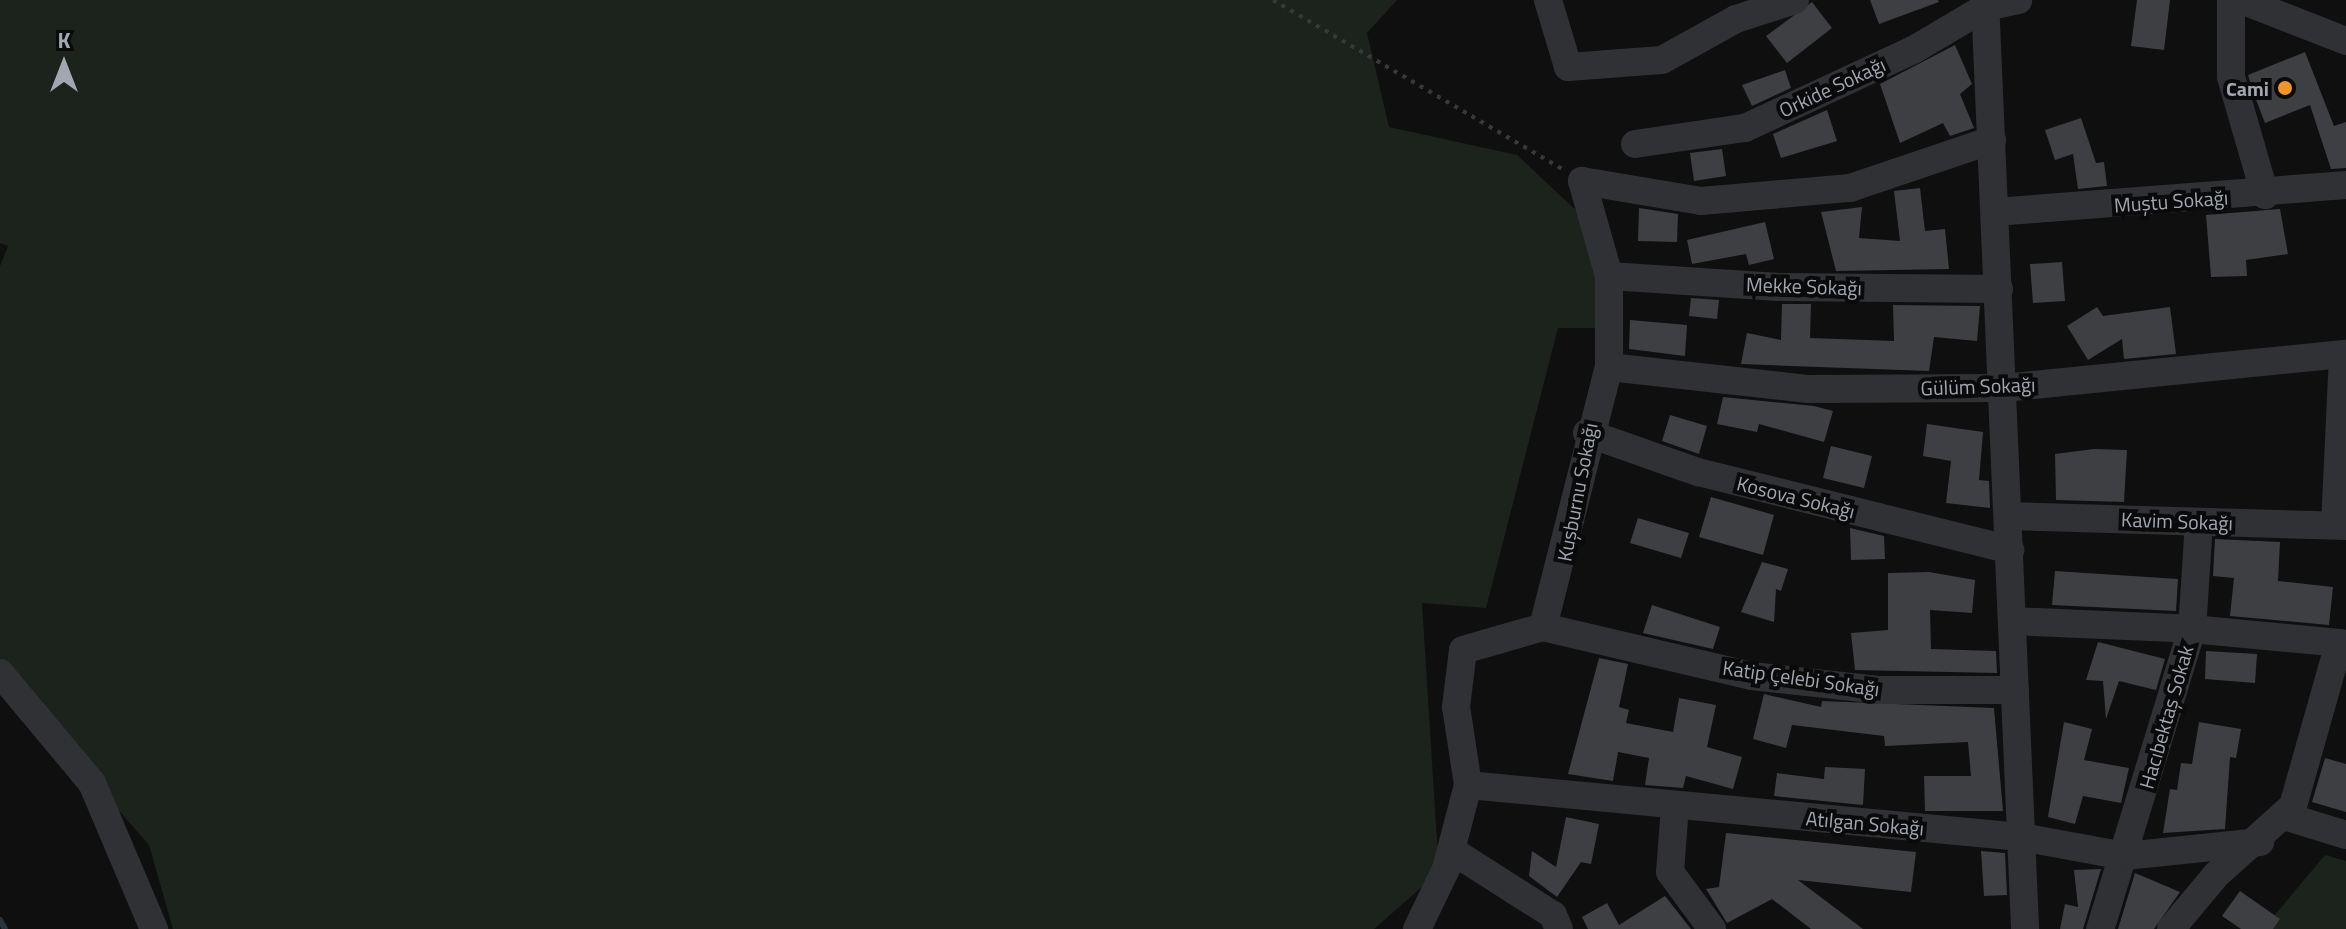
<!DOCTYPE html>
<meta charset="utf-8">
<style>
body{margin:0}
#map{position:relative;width:2346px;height:929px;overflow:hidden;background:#0f0f10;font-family:"Titillium Web",sans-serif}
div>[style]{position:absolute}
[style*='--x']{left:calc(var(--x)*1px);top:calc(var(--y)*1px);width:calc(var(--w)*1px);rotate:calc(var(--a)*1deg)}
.green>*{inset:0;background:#1b231c}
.stream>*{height:6px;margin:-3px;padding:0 3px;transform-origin:3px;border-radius:3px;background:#293339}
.building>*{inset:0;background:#3e3f43}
.path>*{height:4px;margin-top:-2px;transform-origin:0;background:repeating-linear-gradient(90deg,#36393c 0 4px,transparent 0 10px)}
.minor>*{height:28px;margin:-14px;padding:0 14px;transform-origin:14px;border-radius:14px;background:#303135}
.dots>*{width:22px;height:22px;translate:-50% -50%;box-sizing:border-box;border:4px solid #0a0a0b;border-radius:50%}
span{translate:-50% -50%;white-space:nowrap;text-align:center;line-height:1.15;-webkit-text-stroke:8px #0a0a0b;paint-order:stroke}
.street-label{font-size:20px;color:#a0a7b1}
.poi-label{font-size:20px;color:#a0a7b1;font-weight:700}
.right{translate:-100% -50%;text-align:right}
.north{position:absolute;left:24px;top:24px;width:80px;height:80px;-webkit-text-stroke:6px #0a0a0b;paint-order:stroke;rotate:0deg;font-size:22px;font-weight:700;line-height:32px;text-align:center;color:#a0a7b1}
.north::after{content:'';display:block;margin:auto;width:28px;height:36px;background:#a0a7b1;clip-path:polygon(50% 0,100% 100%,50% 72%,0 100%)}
</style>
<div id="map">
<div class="green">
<div style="clip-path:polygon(0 0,1397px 0,1367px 33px,1389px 127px,1517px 155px,1581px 215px,1607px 328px,1558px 328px,1486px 608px,1422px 603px,1439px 872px,1374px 929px,173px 929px,149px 845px,0 674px,0 266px,8px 246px,0 243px)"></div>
<div style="clip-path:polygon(2325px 855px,2346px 861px,2346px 929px,2263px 929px)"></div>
</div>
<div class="stream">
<div style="--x:0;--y:920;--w:10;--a:61"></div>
</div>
<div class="building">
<div style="clip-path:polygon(1870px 0,1938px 0,1939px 2px,1879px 24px)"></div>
<div style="clip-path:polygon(2137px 0,2170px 0,2164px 50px,2131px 46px)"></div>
<div style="clip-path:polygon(1812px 2px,1832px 28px,1787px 63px,1766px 36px)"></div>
<div style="clip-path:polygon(1955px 45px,1972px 84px,1960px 94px,1974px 128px,1950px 136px,1943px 123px,1900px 143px,1880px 84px)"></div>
<div style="clip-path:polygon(2305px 52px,2334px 126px,2346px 122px,2346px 168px,2331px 169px,2310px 105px,2265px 123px,2253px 92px,2248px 75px)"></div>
<div style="clip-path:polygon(1785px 70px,1791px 88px,1752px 106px,1742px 85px)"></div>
<div style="clip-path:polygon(1827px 110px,1837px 141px,1781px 158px,1773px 134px)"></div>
<div style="clip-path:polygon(2081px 118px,2096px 163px,2104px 162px,2107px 186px,2078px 189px,2073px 154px,2055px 160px,2045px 130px)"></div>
<div style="clip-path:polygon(1722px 149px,1726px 176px,1694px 181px,1690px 153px)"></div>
<div style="clip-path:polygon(1920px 188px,1925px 231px,1945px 229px,1949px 269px,1836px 271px,1821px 212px,1862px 207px,1859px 238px,1900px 241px,1894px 191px)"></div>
<div style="clip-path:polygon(1639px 208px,1678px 214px,1677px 242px,1638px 241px)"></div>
<div style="clip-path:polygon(2280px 209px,2288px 254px,2246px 260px,2247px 276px,2211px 277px,2206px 215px)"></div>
<div style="clip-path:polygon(1765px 222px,1774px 259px,1749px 265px,1746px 254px,1692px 264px,1687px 240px)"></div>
<div style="clip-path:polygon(2062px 262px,2065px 301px,2033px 303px,2030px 264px)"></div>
<div style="clip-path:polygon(1691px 298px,1719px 300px,1717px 319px,1689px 316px)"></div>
<div style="clip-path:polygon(1782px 304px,1811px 304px,1810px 338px,1894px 341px,1893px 305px,1980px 306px,1977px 341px,1934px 337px,1929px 371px,1741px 364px,1747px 333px,1781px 340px)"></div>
<div style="clip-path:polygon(2097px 307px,2103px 316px,2170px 307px,2176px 354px,2124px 359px,2122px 339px,2088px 360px,2067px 326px)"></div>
<div style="clip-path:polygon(1630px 320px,1687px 325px,1685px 356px,1629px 349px)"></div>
<div style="clip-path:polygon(1723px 397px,1814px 406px,1833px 411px,1824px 442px,1759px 424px,1757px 432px,1717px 424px)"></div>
<div style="clip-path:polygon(1670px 415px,1707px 426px,1699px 454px,1662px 441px)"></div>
<div style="clip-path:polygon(1927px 424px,1983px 432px,1979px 480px,1989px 481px,1990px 508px,1946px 503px,1951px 461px,1923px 456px)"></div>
<div style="clip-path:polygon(1831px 446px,1872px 456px,1864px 488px,1823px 478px)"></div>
<div style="clip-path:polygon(2094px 449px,2127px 450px,2124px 502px,2056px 500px,2055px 454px)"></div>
<div style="clip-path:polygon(1711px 497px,1774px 515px,1763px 555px,1699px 537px)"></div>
<div style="clip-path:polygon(1638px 518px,1689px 533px,1681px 558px,1630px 543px)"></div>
<div style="clip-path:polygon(1850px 528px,1884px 536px,1885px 559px,1851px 560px)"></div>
<div style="clip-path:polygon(2215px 539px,2280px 542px,2278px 581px,2333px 587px,2329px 625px,2230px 616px,2234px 578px,2213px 576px)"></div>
<div style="clip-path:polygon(1762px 562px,1788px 569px,1781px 591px,1776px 589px,1774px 622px,1741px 612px)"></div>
<div style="clip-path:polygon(2055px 571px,2178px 579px,2176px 611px,2052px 605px)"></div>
<div style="clip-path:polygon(1929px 572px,1975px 580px,1972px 613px,1930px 610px,1931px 649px,1996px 651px,1997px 673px,1855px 670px,1851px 633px,1888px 630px,1888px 573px)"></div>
<div style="clip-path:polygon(1652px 605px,1720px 627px,1713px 649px,1643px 633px)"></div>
<div style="clip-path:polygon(2098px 642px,2165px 659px,2156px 690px,2119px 681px,2106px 719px,2103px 681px,2086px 680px)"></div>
<div style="clip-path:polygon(2206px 651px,2257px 654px,2255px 683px,2205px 679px)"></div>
<div style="clip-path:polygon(1599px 658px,1628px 664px,1619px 707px,1629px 710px,1626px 723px,1673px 732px,1679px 698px,1716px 705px,1707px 747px,1742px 757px,1733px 789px,1686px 776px,1683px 788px,1645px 785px,1649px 758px,1618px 752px,1613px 781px,1568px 774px)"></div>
<div style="clip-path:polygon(1764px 694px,1821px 707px,1822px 701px,1994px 708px,2003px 811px,1925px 811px,1924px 776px,1971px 776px,1968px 742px,1885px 746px,1884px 736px,1792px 725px,1786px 748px,1753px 739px)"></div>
<div style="clip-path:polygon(2064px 722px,2092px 729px,2084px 760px,2129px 768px,2121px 803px,2083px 796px,2075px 824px,2048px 817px)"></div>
<div style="clip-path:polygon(2199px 722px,2241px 729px,2236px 758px,2230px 757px,2225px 829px,2163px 833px,2170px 789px,2177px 790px,2181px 763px,2192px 764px)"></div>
<div style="clip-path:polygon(2325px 758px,2346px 764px,2346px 812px,2312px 802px)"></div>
<div style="clip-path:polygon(1825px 767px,1865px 769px,1863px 805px,1774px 796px,1777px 773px,1824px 779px)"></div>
<div style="clip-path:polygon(1566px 817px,1599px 824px,1591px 864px,1581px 862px,1557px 897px,1529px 876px,1532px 851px,1556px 867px)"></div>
<div style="clip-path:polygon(1726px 833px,1916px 852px,1911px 892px,1798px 880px,1863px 929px,1811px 929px,1772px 899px,1727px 923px,1706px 889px,1719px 887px)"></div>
<div style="clip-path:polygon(1981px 851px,2005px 853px,2007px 895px,1984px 896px)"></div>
<div style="clip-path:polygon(2101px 869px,2083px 929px,2060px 929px,2065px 904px,2078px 907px,2074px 870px)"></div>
<div style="clip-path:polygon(2135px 873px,2180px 892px,2154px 929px,2118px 929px)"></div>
<div style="clip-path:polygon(2240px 891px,2280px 919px,2273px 929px,2241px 929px,2222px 916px)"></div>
<div style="clip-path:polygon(1665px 896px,1691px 929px,1588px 929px,1582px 917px,1607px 903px,1619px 925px)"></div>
</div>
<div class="path">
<div style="--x:1273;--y:0;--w:337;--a:30.3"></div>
</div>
<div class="minor">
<div style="--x:1548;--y:0;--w:70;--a:73.4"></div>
<div style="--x:1568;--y:67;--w:94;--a:-4.3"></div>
<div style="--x:1662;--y:60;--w:85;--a:-29"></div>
<div style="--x:1736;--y:19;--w:62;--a:-17.9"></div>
<div style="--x:1985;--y:0;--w:930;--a:87.53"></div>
<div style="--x:2231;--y:0;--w:77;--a:90"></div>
<div style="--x:2231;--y:77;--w:123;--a:73.9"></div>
<div style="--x:2241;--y:0;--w:113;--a:21.3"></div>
<div style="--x:1635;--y:144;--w:111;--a:-8.3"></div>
<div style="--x:1745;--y:128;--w:187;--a:-24.9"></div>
<div style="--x:1915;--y:49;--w:82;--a:-30.6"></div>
<div style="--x:1986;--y:7;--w:33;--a:-12"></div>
<div style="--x:1582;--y:181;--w:121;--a:9.5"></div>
<div style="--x:1701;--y:201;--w:150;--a:-5"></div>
<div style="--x:1850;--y:188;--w:150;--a:-18.7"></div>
<div style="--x:1995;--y:212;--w:352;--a:-4.4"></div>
<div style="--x:1609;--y:276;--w:170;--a:3.7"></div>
<div style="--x:1779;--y:287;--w:220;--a:0.5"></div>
<div style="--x:1609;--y:367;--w:201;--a:6.3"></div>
<div style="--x:1809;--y:389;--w:194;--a:-0.3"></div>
<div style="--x:2003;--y:388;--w:345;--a:-5.7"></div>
<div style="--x:1587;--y:433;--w:118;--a:19.4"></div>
<div style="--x:1698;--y:472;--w:322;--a:14"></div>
<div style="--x:2008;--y:516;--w:338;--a:1.7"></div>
<div style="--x:2199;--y:522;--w:107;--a:93.7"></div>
<div style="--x:2192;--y:629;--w:148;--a:5.4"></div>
<div style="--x:2335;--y:525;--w:171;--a:-87.3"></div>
<div style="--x:2012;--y:621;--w:180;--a:2.5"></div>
<div style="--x:2192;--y:629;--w:314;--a:107"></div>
<div style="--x:1543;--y:627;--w:215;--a:13.2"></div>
<div style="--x:1752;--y:676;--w:127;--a:6.3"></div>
<div style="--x:1878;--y:690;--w:137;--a:0"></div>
<div style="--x:0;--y:673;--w:143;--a:50.1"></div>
<div style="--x:92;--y:783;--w:159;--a:67"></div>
<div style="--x:1468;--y:785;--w:555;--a:5.37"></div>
<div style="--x:2021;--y:837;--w:106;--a:10.4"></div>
<div style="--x:2125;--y:856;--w:136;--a:-5.9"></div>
<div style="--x:1675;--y:806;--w:66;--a:94.3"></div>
<div style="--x:1670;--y:872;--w:71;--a:53.6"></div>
<div style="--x:2284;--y:816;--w:65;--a:17"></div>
<div style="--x:1451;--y:850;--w:121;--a:32.5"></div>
<div style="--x:1553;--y:915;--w:15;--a:67"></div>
<div style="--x:1417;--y:929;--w:67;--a:-64.2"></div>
<div style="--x:1446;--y:869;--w:87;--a:-75.3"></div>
<div style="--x:1468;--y:785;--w:79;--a:-98.7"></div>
<div style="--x:1456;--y:707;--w:57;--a:-83"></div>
<div style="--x:1463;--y:650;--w:83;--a:-16"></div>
<div style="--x:1543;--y:627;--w:268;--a:-75.8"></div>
<div style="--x:1609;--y:367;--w:91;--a:-90"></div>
<div style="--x:1609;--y:276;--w:99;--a:-105.9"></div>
<div style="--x:2171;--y:929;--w:70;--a:-50.2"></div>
<div style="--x:2216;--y:875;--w:103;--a:-41.9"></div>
<div style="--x:2293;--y:806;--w:169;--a:-74.2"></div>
<div style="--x:2339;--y:643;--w:7;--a:8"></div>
</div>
<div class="dots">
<div style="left:2285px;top:88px;background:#f29526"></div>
</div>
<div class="street-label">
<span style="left:1832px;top:87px;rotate:-25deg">Orkide Sokağı</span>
<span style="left:2171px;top:201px;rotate:-4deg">Muştu Sokağı</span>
<span style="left:1804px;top:286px;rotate:2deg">Mekke Sokağı</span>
<span style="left:1978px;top:386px;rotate:-2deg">Gülüm Sokağı</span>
<span style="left:1577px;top:492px;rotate:-79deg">Kuşburnu Sokağı</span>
<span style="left:1796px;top:497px;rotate:14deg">Kosova Sokağı</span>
<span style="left:2177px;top:521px;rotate:2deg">Kavim Sokağı</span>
<span style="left:1801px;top:678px;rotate:8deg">Katip Çelebi Sokağı</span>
<span style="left:2166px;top:717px;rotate:-74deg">Hacıbektaş Sokak</span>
<span style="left:1865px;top:823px;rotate:5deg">Atılgan Sokağı</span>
</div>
<div class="poi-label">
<span class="right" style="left:2269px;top:88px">Cami</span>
</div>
<div class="north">K</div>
</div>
